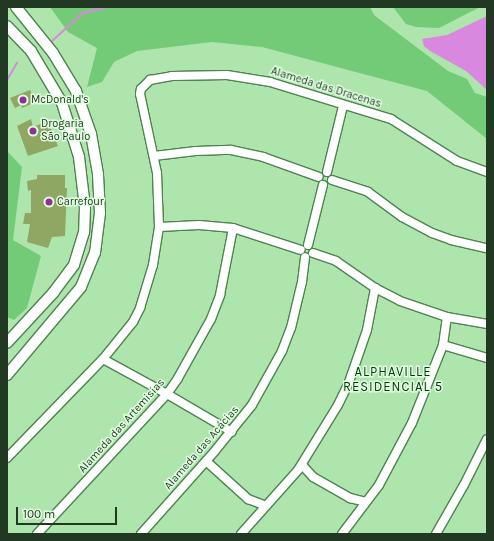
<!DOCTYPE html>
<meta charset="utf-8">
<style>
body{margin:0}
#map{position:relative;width:494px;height:541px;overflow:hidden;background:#ade5ad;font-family:Karla,sans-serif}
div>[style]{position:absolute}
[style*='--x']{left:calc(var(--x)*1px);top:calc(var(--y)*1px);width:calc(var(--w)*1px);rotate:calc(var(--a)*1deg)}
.green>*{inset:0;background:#74cb77}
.water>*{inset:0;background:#d988df}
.stream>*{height:2px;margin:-1px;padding:0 1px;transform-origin:1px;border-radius:1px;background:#d988df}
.building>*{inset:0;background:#8fa763}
.roads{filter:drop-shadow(1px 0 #4e8350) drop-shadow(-1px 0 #4e8350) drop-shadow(0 1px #4e8350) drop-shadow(0 -1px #4e8350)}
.minor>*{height:8px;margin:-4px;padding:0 4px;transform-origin:4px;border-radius:4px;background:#fff}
.major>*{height:10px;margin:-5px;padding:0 5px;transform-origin:5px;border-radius:5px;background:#fff}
.dots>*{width:11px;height:11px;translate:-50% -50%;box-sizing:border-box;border:2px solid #e2fee1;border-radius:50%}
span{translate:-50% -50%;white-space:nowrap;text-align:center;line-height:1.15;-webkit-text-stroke:3px #e2fee1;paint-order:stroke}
.street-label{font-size:11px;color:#213822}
.poi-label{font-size:11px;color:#213822}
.left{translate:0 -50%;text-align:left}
.quarter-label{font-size:13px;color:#013c0a;letter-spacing:1px}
.frame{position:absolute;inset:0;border:8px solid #213822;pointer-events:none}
.scale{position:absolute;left:16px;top:507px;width:101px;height:18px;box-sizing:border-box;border:2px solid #213822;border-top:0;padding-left:5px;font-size:12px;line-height:14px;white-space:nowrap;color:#213822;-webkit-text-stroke:3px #e2fee1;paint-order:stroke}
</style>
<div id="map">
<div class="green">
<div style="clip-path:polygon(50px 7px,370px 7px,374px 15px,448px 71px,467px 79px,475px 93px,487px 97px,487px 139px,427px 91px,262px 47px,212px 42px,137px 51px,114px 62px,102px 82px,87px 87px,97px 48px,68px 32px)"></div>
<div style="clip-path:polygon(393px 7px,480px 7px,439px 28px,416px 27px,406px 24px)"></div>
<div style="clip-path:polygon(7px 151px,22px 167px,13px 240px,41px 256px,27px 308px,14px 320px,7px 317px)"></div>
</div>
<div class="water">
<div style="clip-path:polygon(487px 16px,487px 90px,466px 71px,430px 51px,424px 46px,422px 39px,447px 35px)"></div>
</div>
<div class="stream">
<div style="--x:52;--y:41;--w:42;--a:-42.1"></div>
<div style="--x:83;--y:13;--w:25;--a:-14"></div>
<div style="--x:7;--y:80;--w:20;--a:-60"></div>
</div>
<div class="building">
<div style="clip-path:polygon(30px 90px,36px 102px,22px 108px,21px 105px,15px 108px,10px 98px)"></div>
<div style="clip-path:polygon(31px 119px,33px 127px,48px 121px,58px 146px,28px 156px,17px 126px)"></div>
<div style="clip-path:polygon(37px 175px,65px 175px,65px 188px,67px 188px,65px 236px,52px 237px,48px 248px,27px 242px,30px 224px,23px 224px,25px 213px,31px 213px,31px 190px,28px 191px,27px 181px,37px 179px)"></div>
</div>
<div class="roads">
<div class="minor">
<div style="--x:154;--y:156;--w:42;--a:-6.8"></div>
<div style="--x:196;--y:151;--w:35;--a:-2"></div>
<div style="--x:231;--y:150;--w:33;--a:12"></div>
<div style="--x:263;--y:157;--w:59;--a:19.7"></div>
<div style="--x:327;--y:172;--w:68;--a:-76.4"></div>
<div style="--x:332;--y:180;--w:38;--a:18"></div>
<div style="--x:368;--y:192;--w:42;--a:36.3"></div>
<div style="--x:402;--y:217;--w:34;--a:28"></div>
<div style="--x:432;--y:233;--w:20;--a:20"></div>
<div style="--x:451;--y:240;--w:37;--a:13"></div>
<div style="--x:159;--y:227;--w:40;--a:-2.9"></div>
<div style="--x:199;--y:225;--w:34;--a:5"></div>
<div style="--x:233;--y:228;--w:71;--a:17.9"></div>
<div style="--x:308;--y:245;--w:62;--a:-76"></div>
<div style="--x:313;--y:253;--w:24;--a:19"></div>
<div style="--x:336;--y:261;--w:47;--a:34.7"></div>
<div style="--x:375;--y:288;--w:28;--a:27"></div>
<div style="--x:400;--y:301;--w:50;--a:18.8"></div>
<div style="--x:447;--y:317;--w:41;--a:9.9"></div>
<div style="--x:443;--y:345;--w:46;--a:16.5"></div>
<div style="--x:103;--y:359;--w:73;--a:28.7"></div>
<div style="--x:167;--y:394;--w:75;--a:30.3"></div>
<div style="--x:7;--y:458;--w:138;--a:-45.9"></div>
<div style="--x:103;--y:359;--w:48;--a:-51"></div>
<div style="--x:133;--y:322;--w:16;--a:-63"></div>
<div style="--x:140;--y:308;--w:45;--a:-73.2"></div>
<div style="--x:153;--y:265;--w:38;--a:-81"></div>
<div style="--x:159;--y:227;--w:54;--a:-92.1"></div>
<div style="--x:157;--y:173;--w:81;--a:-102.1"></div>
<div style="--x:140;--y:94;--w:5;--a:-79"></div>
<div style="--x:141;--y:89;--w:13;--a:-45"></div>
<div style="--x:150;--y:80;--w:22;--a:-10"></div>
<div style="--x:172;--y:76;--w:55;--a:-1"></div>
<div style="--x:227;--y:75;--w:44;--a:9.2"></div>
<div style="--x:270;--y:82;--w:127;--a:17"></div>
<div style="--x:391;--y:119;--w:78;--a:32.5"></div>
<div style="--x:457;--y:161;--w:32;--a:20"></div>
<div style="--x:206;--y:461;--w:57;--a:42.1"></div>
<div style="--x:248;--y:499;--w:19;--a:21"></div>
<div style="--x:302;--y:465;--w:16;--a:47"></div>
<div style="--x:313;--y:477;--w:43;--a:29.6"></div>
<div style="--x:350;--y:498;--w:16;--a:14"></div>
<div style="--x:37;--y:534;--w:191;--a:-47.1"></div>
<div style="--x:167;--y:394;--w:19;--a:-55"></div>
<div style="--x:178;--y:378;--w:68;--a:-60.8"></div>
<div style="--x:211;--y:319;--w:26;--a:-69"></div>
<div style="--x:220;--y:295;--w:68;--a:-79"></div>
<div style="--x:141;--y:534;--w:110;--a:-48.3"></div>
<div style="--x:214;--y:452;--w:60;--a:-51"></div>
<div style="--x:252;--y:405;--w:62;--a:-60.9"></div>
<div style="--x:282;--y:351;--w:25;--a:-69"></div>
<div style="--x:291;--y:328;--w:47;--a:-76.6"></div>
<div style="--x:302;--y:282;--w:25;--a:-83"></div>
<div style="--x:241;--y:534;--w:86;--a:-48.3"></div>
<div style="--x:298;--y:470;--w:76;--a:-58.4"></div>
<div style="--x:338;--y:405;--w:25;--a:-64"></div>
<div style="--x:349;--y:382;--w:55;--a:-70.9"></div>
<div style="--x:367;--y:330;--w:43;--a:-79.2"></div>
<div style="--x:342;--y:534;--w:61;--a:-52.9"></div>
<div style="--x:379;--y:485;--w:70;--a:-62"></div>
<div style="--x:412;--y:423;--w:84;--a:-68.3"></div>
<div style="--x:443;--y:345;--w:28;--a:-82"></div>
<div style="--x:436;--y:534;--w:56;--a:-60.3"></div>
<div style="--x:464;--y:485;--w:51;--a:-63.4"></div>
</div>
<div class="major">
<div style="--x:7;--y:26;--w:35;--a:46"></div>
<div style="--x:31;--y:51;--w:61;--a:59.2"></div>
<div style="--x:62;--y:103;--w:57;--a:72.5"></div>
<div style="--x:79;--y:157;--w:50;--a:83.2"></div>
<div style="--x:85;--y:207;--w:25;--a:92"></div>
<div style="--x:84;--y:232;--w:34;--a:107"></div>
<div style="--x:74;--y:265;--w:34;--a:127"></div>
<div style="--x:54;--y:292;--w:69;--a:132.7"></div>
<div style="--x:7;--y:375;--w:115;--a:-49.9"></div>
<div style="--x:81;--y:287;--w:37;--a:-68"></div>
<div style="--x:95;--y:253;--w:40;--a:-82.9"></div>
<div style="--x:100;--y:213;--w:39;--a:-93"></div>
<div style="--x:98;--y:174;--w:41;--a:-99.9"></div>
<div style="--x:91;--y:134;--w:46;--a:-109.2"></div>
<div style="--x:76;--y:91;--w:44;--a:-121.2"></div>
<div style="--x:53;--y:53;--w:59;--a:-128.8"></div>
</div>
</div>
<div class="dots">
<div style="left:23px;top:100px;background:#902f98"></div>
<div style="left:33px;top:131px;background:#902f98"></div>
<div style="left:49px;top:202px;background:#902f98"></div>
</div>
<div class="street-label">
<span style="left:326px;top:88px;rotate:17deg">Alameda das Dracenas</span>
<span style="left:122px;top:426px;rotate:-48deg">Alameda das Artemisias</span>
<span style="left:202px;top:448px;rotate:-49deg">Alameda das Acácias</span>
</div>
<div class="poi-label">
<span class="left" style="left:31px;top:100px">McDonald's</span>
<span class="left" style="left:41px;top:131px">Drogaria<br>São Paulo</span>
<span class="left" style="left:57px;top:202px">Carrefour</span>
</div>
<div class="quarter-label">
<span style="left:393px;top:380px">ALPHAVILLE<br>RESIDENCIAL 5</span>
</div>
<div class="frame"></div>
<div class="scale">100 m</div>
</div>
